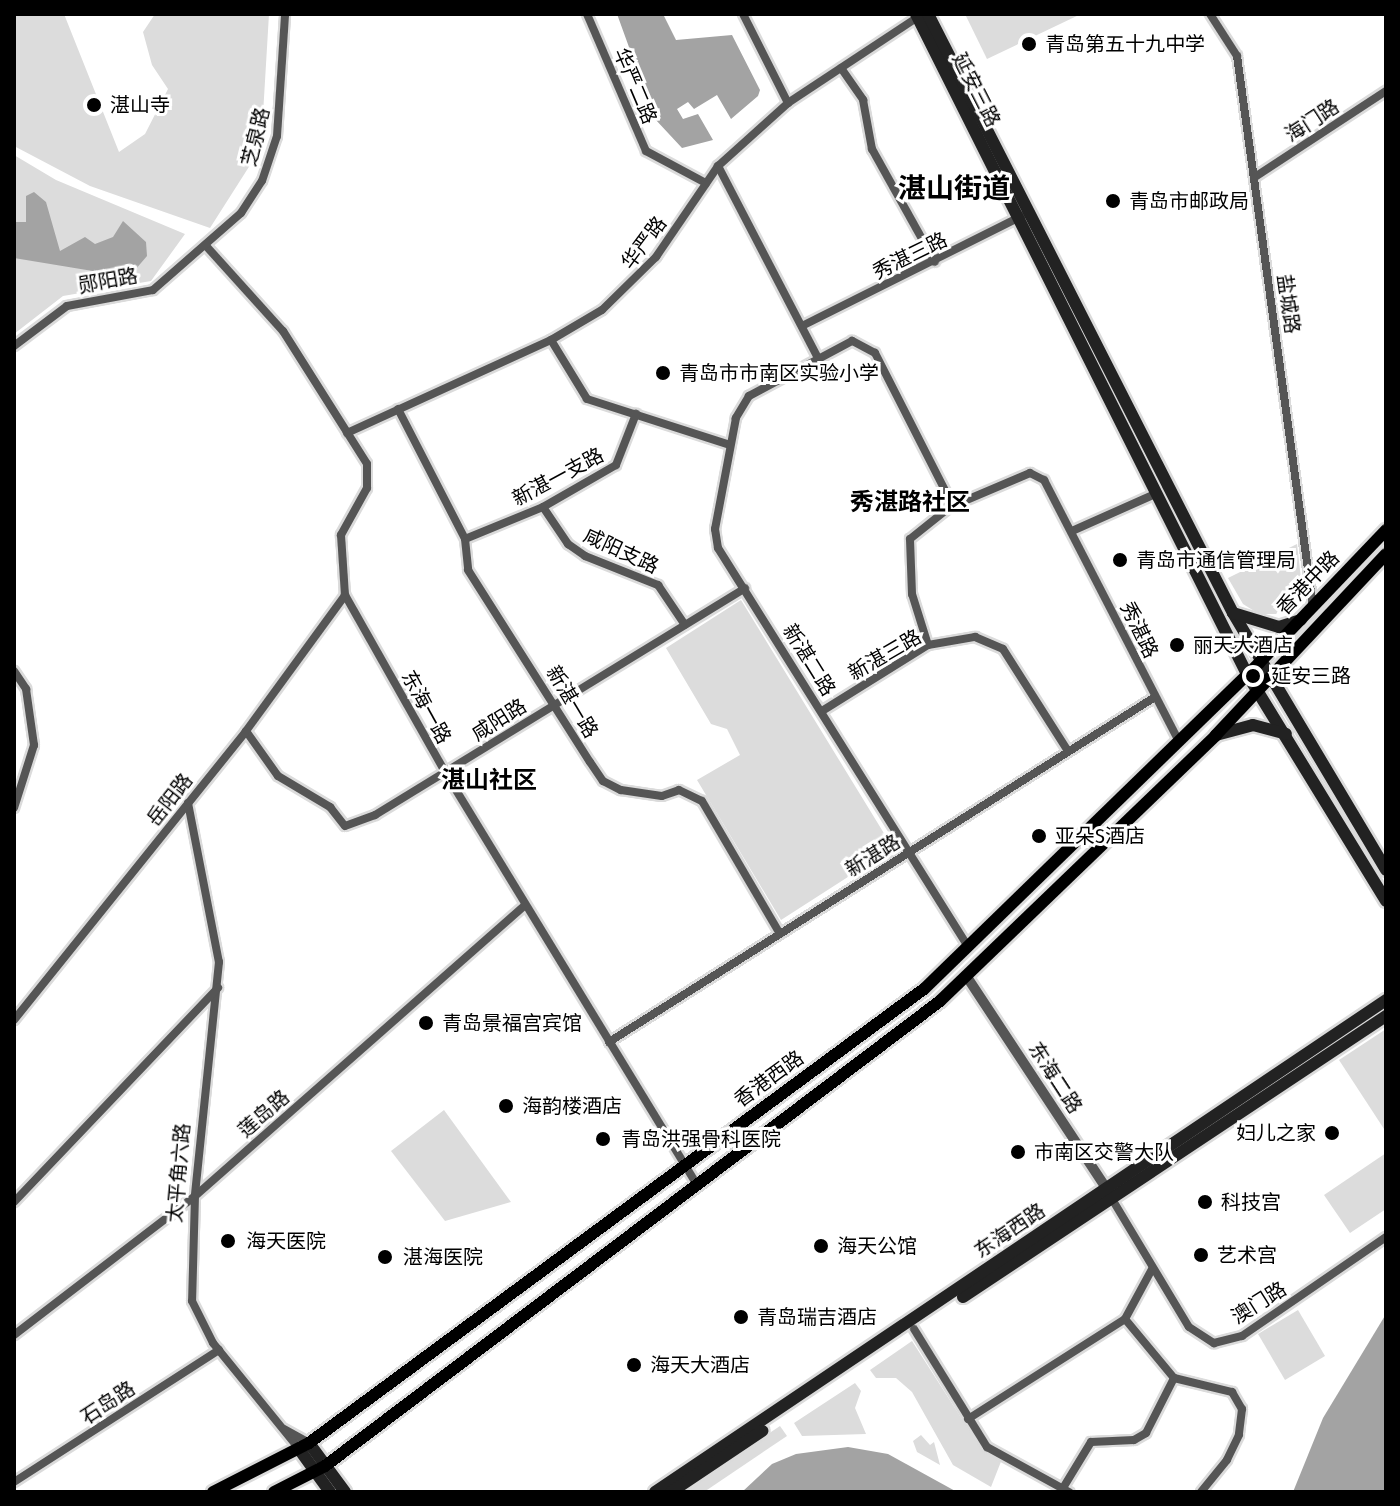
<!DOCTYPE html>
<meta charset="utf-8">
<style>
body{margin:0}
#map{position:relative;width:1400px;height:1506px;overflow:hidden;background:#fff;font-family:"Fira Sans Condensed","Noto Sans SC",sans-serif}
div>[style]{position:absolute}
[style*='--x']{left:calc(var(--x)*1px);top:calc(var(--y)*1px);width:calc(var(--w)*1px);rotate:calc(var(--a)*1deg)}
.green>*{inset:0;background:#dcdcdc}
.water>*{inset:0;background:#a3a3a3}
.roads{filter:drop-shadow(2px 0 #dbdbdb) drop-shadow(-2px 0 #dbdbdb) drop-shadow(0 2px #dbdbdb) drop-shadow(0 -2px #dbdbdb)}
.minor>*{height:8px;margin:-4px;padding:0 4px;transform-origin:4px;border-radius:4px;background:#555}
.tertiary>*{height:10px;margin:-5px;padding:0 5px;transform-origin:5px;border-radius:5px;background:#555}
.secondary>*{height:12px;margin:-6px;padding:0 6px;transform-origin:6px;border-radius:6px;background:#222}
.primary>*{height:12px;margin:-6px;padding:0 6px;transform-origin:6px;border-radius:6px;background:#000}
.dots>*{width:22px;height:22px;translate:-50% -50%;box-sizing:border-box;border:4px solid #fff;border-radius:50%}
span{translate:-50% -50%;white-space:nowrap;text-align:center;line-height:1.15;-webkit-text-stroke:6px #fff;paint-order:stroke}
.poi-label{font-size:20px;color:#000}
.left{translate:0 -50%;text-align:left}
.right{translate:-100% -50%;text-align:right}
.street-label{font-size:20px;color:#000}
.quarter-label{font-size:24px;color:#000;font-weight:700}
.district-label{font-size:28px;color:#000;font-weight:700}
.frame{position:absolute;inset:0;border:16px solid #000;pointer-events:none}
</style>
<div id="map">
<div class="green">
<div style="clip-path:polygon(14px 14px,64px 14px,119px 152px,145px 134px,168px 89px,152px 65px,143px 32px,155px 14px,269px 14px,261px 148px,210px 228px,90px 186px,14px 146px)"></div>
<div style="clip-path:polygon(965px 14px,1081px 14px,987px 59px)"></div>
<div style="clip-path:polygon(14px 155px,56px 180px,185px 234px,151px 281px,63px 296px,14px 334px)"></div>
<div style="clip-path:polygon(1297px 544px,1303px 596px,1277px 614px,1259px 614px,1243px 604px,1228px 578px)"></div>
<div style="clip-path:polygon(741px 600px,893px 848px,781px 920px,697px 780px,740px 755px,727px 729px,711px 724px,666px 648px)"></div>
<div style="clip-path:polygon(1386px 1029px,1386px 1132px,1339px 1060px)"></div>
<div style="clip-path:polygon(444px 1110px,511px 1202px,445px 1221px,391px 1151px)"></div>
<div style="clip-path:polygon(1386px 1153px,1386px 1209px,1350px 1233px,1324px 1195px)"></div>
<div style="clip-path:polygon(1298px 1310px,1325px 1356px,1285px 1380px,1258px 1334px)"></div>
<div style="clip-path:polygon(912px 1341px,978px 1444px,1002px 1459px,991px 1487px,953px 1465px,912px 1392px,896px 1378px,876px 1378px,870px 1370px)"></div>
<div style="clip-path:polygon(855px 1383px,861px 1391px,855px 1408px,866px 1434px,802px 1436px,794px 1423px)"></div>
<div style="clip-path:polygon(780px 1426px,787px 1436px,704px 1492px,682px 1492px)"></div>
<div style="clip-path:polygon(921px 1435px,930px 1445px,934px 1442px,940px 1465px,917px 1452px,913px 1441px)"></div>
</div>
<div class="water">
<div style="clip-path:polygon(617px 14px,663px 14px,676px 40px,732px 35px,760px 90px,758px 96px,731px 119px,717px 95px,694px 109px,688px 102px,677px 109px,683px 119px,698px 114px,713px 140px,682px 148px,655px 119px)"></div>
<div style="clip-path:polygon(34px 192px,46px 202px,60px 251px,85px 237px,95px 244px,113px 237px,123px 221px,146px 242px,147px 256px,129px 277px,14px 258px,14px 222px,26px 222px,26px 196px)"></div>
<div style="clip-path:polygon(1386px 1314px,1386px 1492px,1293px 1492px,1323px 1418px)"></div>
<div style="clip-path:polygon(848px 1447px,888px 1454px,957px 1492px,742px 1492px,772px 1464px,796px 1454px)"></div>
</div>
<div class="roads">
<div class="minor">
<div style="--x:587;--y:14;--w:149;--a:66.7"></div>
<div style="--x:646;--y:151;--w:68;--a:28.1"></div>
<div style="--x:743;--y:14;--w:100;--a:63.2"></div>
<div style="--x:1210;--y:14;--w:50;--a:57.3"></div>
<div style="--x:1237;--y:56;--w:555;--a:82.13"></div>
<div style="--x:841;--y:68;--w:39;--a:55"></div>
<div style="--x:863;--y:100;--w:50;--a:79.6"></div>
<div style="--x:872;--y:149;--w:129;--a:60.9"></div>
<div style="--x:718;--y:166;--w:216;--a:62.5"></div>
<div style="--x:1255;--y:177;--w:157;--a:-33.3"></div>
<div style="--x:207;--y:247;--w:113;--a:47.9"></div>
<div style="--x:283;--y:331;--w:157;--a:57.7"></div>
<div style="--x:367;--y:464;--w:24;--a:90"></div>
<div style="--x:367;--y:488;--w:54;--a:119"></div>
<div style="--x:341;--y:535;--w:60;--a:86.2"></div>
<div style="--x:345;--y:595;--w:203;--a:60.5"></div>
<div style="--x:445;--y:772;--w:480;--a:58.6"></div>
<div style="--x:802;--y:326;--w:246;--a:-26.6"></div>
<div style="--x:551;--y:340;--w:69;--a:58.6"></div>
<div style="--x:587;--y:399;--w:150;--a:17.8"></div>
<div style="--x:14;--y:346;--w:66;--a:-37"></div>
<div style="--x:67;--y:306;--w:87;--a:-10.5"></div>
<div style="--x:153;--y:290;--w:117;--a:-41.2"></div>
<div style="--x:241;--y:213;--w:38;--a:-57"></div>
<div style="--x:262;--y:181;--w:47;--a:-71.6"></div>
<div style="--x:277;--y:136;--w:122;--a:-86.2"></div>
<div style="--x:398;--y:409;--w:146;--a:62.7"></div>
<div style="--x:465;--y:539;--w:31;--a:84"></div>
<div style="--x:468;--y:570;--w:227;--a:57.6"></div>
<div style="--x:590;--y:762;--w:23;--a:56"></div>
<div style="--x:603;--y:781;--w:20;--a:27"></div>
<div style="--x:621;--y:790;--w:41;--a:8.3"></div>
<div style="--x:662;--y:796;--w:18;--a:-19"></div>
<div style="--x:679;--y:790;--w:25;--a:26"></div>
<div style="--x:702;--y:801;--w:154;--a:59.6"></div>
<div style="--x:347;--y:433;--w:224;--a:-24.5"></div>
<div style="--x:551;--y:340;--w:59;--a:-30.5"></div>
<div style="--x:602;--y:310;--w:76;--a:-44.5"></div>
<div style="--x:656;--y:257;--w:110;--a:-55.7"></div>
<div style="--x:718;--y:166;--w:94;--a:-42"></div>
<div style="--x:788;--y:103;--w:159;--a:-33.5"></div>
<div style="--x:953;--y:506;--w:172;--a:-117"></div>
<div style="--x:875;--y:353;--w:26;--a:-152"></div>
<div style="--x:852;--y:341;--w:117;--a:151.9"></div>
<div style="--x:749;--y:396;--w:26;--a:121"></div>
<div style="--x:736;--y:418;--w:113;--a:100.7"></div>
<div style="--x:715;--y:529;--w:19;--a:81"></div>
<div style="--x:718;--y:548;--w:472;--a:57.9"></div>
<div style="--x:543;--y:507;--w:45;--a:56"></div>
<div style="--x:568;--y:544;--w:21;--a:35"></div>
<div style="--x:585;--y:556;--w:79;--a:21.7"></div>
<div style="--x:658;--y:585;--w:48;--a:56"></div>
<div style="--x:1072;--y:531;--w:91;--a:-24"></div>
<div style="--x:465;--y:539;--w:84;--a:-22.3"></div>
<div style="--x:543;--y:507;--w:84;--a:-29.9"></div>
<div style="--x:616;--y:465;--w:55;--a:-68.6"></div>
<div style="--x:928;--y:645;--w:53;--a:-107.4"></div>
<div style="--x:912;--y:594;--w:55;--a:-92.1"></div>
<div style="--x:910;--y:539;--w:51;--a:-38.7"></div>
<div style="--x:950;--y:507;--w:87;--a:-23"></div>
<div style="--x:1030;--y:473;--w:16;--a:27"></div>
<div style="--x:1044;--y:480;--w:295;--a:62.7"></div>
<div style="--x:14;--y:671;--w:22;--a:56"></div>
<div style="--x:26;--y:689;--w:57;--a:81.9"></div>
<div style="--x:34;--y:745;--w:66;--a:107.6"></div>
<div style="--x:822;--y:711;--w:125;--a:-31.9"></div>
<div style="--x:928;--y:645;--w:48;--a:-9.7"></div>
<div style="--x:975;--y:637;--w:30;--a:23"></div>
<div style="--x:1003;--y:649;--w:121;--a:57.5"></div>
<div style="--x:246;--y:731;--w:55;--a:54.6"></div>
<div style="--x:278;--y:776;--w:61;--a:30.8"></div>
<div style="--x:330;--y:807;--w:24;--a:52"></div>
<div style="--x:345;--y:826;--w:32;--a:-20"></div>
<div style="--x:375;--y:815;--w:434;--a:-31.5"></div>
<div style="--x:188;--y:803;--w:162;--a:79"></div>
<div style="--x:219;--y:962;--w:235;--a:95.9"></div>
<div style="--x:195;--y:1196;--w:105;--a:91.6"></div>
<div style="--x:192;--y:1301;--w:47;--a:63.4"></div>
<div style="--x:213;--y:1343;--w:136;--a:50.9"></div>
<div style="--x:14;--y:1020;--w:371;--a:-51.2"></div>
<div style="--x:246;--y:731;--w:168;--a:-53.9"></div>
<div style="--x:609;--y:1042;--w:646;--a:-32.29"></div>
<div style="--x:1112;--y:1199;--w:149;--a:59"></div>
<div style="--x:1189;--y:1327;--w:30;--a:33"></div>
<div style="--x:1214;--y:1343;--w:29;--a:-14"></div>
<div style="--x:1242;--y:1336;--w:175;--a:-34.5"></div>
<div style="--x:14;--y:1202;--w:296;--a:-46.4"></div>
<div style="--x:1125;--y:1319;--w:77;--a:50.3"></div>
<div style="--x:1174;--y:1378;--w:60;--a:13.6"></div>
<div style="--x:1232;--y:1392;--w:20;--a:60"></div>
<div style="--x:1242;--y:1409;--w:26;--a:97"></div>
<div style="--x:1239;--y:1435;--w:28;--a:116"></div>
<div style="--x:1227;--y:1460;--w:41;--a:129.1"></div>
<div style="--x:914;--y:1329;--w:139;--a:58.3"></div>
<div style="--x:987;--y:1447;--w:94;--a:28.8"></div>
<div style="--x:14;--y:1335;--w:228;--a:-37.5"></div>
<div style="--x:195;--y:1196;--w:440;--a:-41.4"></div>
<div style="--x:968;--y:1419;--w:186;--a:-32.5"></div>
<div style="--x:1125;--y:1319;--w:57;--a:-61.6"></div>
<div style="--x:284;--y:1429;--w:29;--a:29"></div>
<div style="--x:14;--y:1482;--w:244;--a:-32.8"></div>
<div style="--x:1063;--y:1488;--w:54;--a:-58.7"></div>
<div style="--x:1091;--y:1442;--w:43;--a:-2.7"></div>
<div style="--x:1134;--y:1440;--w:14;--a:-30"></div>
<div style="--x:1146;--y:1433;--w:62;--a:-63"></div>
</div>
<div class="tertiary">
<div style="--x:967;--y:977;--w:258;--a:56.6"></div>
</div>
<div class="secondary">
<div style="--x:916;--y:14;--w:738;--a:63.37"></div>
<div style="--x:1247;--y:674;--w:266;--a:58.5"></div>
<div style="--x:928;--y:14;--w:672;--a:63.02"></div>
<div style="--x:1233;--y:613;--w:299;--a:59.2"></div>
<div style="--x:1233;--y:613;--w:48;--a:16.9"></div>
<div style="--x:1279;--y:627;--w:23;--a:-18"></div>
<div style="--x:1216;--y:735;--w:38;--a:-15"></div>
<div style="--x:1253;--y:725;--w:34;--a:15"></div>
<div style="--x:963;--y:1297;--w:508;--a:-33.6"></div>
<div style="--x:309;--y:1443;--w:61;--a:53.7"></div>
<div style="--x:299;--y:1449;--w:53;--a:54.2"></div>
<div style="--x:655;--y:1492;--w:881;--a:-33.94"></div>
<div style="--x:671;--y:1492;--w:110;--a:-33.8"></div>
</div>
<div class="primary">
<div style="--x:213;--y:1492;--w:108;--a:-27"></div>
<div style="--x:309;--y:1443;--w:764;--a:-36.44"></div>
<div style="--x:924;--y:989;--w:467;--a:-44.2"></div>
<div style="--x:1259;--y:663;--w:184;--a:-46.3"></div>
<div style="--x:274;--y:1492;--w:57;--a:-27"></div>
<div style="--x:325;--y:1466;--w:771;--a:-37.09"></div>
<div style="--x:940;--y:1001;--w:383;--a:-43.9"></div>
<div style="--x:1216;--y:735;--w:248;--a:-46.8"></div>
</div>
</div>
<div class="dots">
<div style="left:1029px;top:44px;background:#000"></div>
<div style="left:94px;top:105px;background:#000"></div>
<div style="left:1113px;top:201px;background:#000"></div>
<div style="left:663px;top:373px;background:#000"></div>
<div style="left:1120px;top:560px;background:#000"></div>
<div style="left:1177px;top:645px;background:#000"></div>
<div style="left:1253px;top:676px;background:#000"></div>
<div style="left:1039px;top:836px;background:#000"></div>
<div style="left:426px;top:1023px;background:#000"></div>
<div style="left:506px;top:1106px;background:#000"></div>
<div style="left:1332px;top:1133px;background:#000"></div>
<div style="left:603px;top:1139px;background:#000"></div>
<div style="left:1018px;top:1152px;background:#000"></div>
<div style="left:1205px;top:1202px;background:#000"></div>
<div style="left:228px;top:1241px;background:#000"></div>
<div style="left:821px;top:1246px;background:#000"></div>
<div style="left:1201px;top:1255px;background:#000"></div>
<div style="left:385px;top:1257px;background:#000"></div>
<div style="left:741px;top:1317px;background:#000"></div>
<div style="left:634px;top:1365px;background:#000"></div>
</div>
<div class="poi-label">
<span class="left" style="left:1045px;top:44px">青岛第五十九中学</span>
<span class="left" style="left:110px;top:105px">湛山寺</span>
<span class="left" style="left:1129px;top:201px">青岛市邮政局</span>
<span class="left" style="left:679px;top:373px">青岛市市南区实验小学</span>
<span class="left" style="left:1136px;top:560px">青岛市通信管理局</span>
<span class="left" style="left:1193px;top:645px">丽天大酒店</span>
<span class="left" style="left:1271px;top:676px">延安三路</span>
<span class="left" style="left:1055px;top:836px">亚朵S酒店</span>
<span class="left" style="left:442px;top:1023px">青岛景福宫宾馆</span>
<span class="left" style="left:522px;top:1106px">海韵楼酒店</span>
<span class="right" style="left:1316px;top:1133px">妇儿之家</span>
<span class="left" style="left:621px;top:1139px">青岛洪强骨科医院</span>
<span class="left" style="left:1034px;top:1152px">市南区交警大队</span>
<span class="left" style="left:1221px;top:1202px">科技宫</span>
<span class="left" style="left:246px;top:1241px">海天医院</span>
<span class="left" style="left:837px;top:1246px">海天公馆</span>
<span class="left" style="left:1217px;top:1255px">艺术宫</span>
<span class="left" style="left:403px;top:1257px">湛海医院</span>
<span class="left" style="left:757px;top:1317px">青岛瑞吉酒店</span>
<span class="left" style="left:650px;top:1365px">海天大酒店</span>
</div>
<div class="street-label">
<span style="left:635px;top:86px;rotate:67deg">华严二路</span>
<span style="left:976px;top:90px;rotate:63deg">延安三路</span>
<span style="left:1312px;top:121px;rotate:-33deg">海门路</span>
<span style="left:256px;top:137px;rotate:-76deg">芝泉路</span>
<span style="left:644px;top:243px;rotate:-53deg">华严路</span>
<span style="left:910px;top:256px;rotate:-26deg">秀湛三路</span>
<span style="left:108px;top:281px;rotate:-10deg">郧阳路</span>
<span style="left:1288px;top:304px;rotate:82deg">盐城路</span>
<span style="left:558px;top:477px;rotate:-28deg">新湛一支路</span>
<span style="left:621px;top:551px;rotate:25deg">咸阳支路</span>
<span style="left:1308px;top:583px;rotate:-46deg">香港中路</span>
<span style="left:1139px;top:630px;rotate:64deg">秀湛路</span>
<span style="left:885px;top:655px;rotate:-30deg">新湛三路</span>
<span style="left:809px;top:660px;rotate:58deg">新湛二路</span>
<span style="left:572px;top:702px;rotate:59deg">新湛一路</span>
<span style="left:426px;top:707px;rotate:61deg">东海一路</span>
<span style="left:499px;top:720px;rotate:-32deg">咸阳路</span>
<span style="left:170px;top:800px;rotate:-52deg">岳阳路</span>
<span style="left:873px;top:856px;rotate:-32deg">新湛路</span>
<span style="left:1055px;top:1078px;rotate:57deg">东海二路</span>
<span style="left:769px;top:1079px;rotate:-36deg">香港西路</span>
<span style="left:264px;top:1114px;rotate:-41deg">莲岛路</span>
<span style="left:179px;top:1173px;rotate:-85deg">太平角六路</span>
<span style="left:1010px;top:1231px;rotate:-34deg">东海西路</span>
<span style="left:1259px;top:1303px;rotate:-32deg">澳门路</span>
<span style="left:108px;top:1403px;rotate:-33deg">石岛路</span>
</div>
<div class="quarter-label">
<span style="left:910px;top:503px">秀湛路社区</span>
<span style="left:489px;top:781px">湛山社区</span>
</div>
<div class="district-label">
<span style="left:954px;top:189px">湛山街道</span>
</div>
<div class="frame"></div>
</div>
